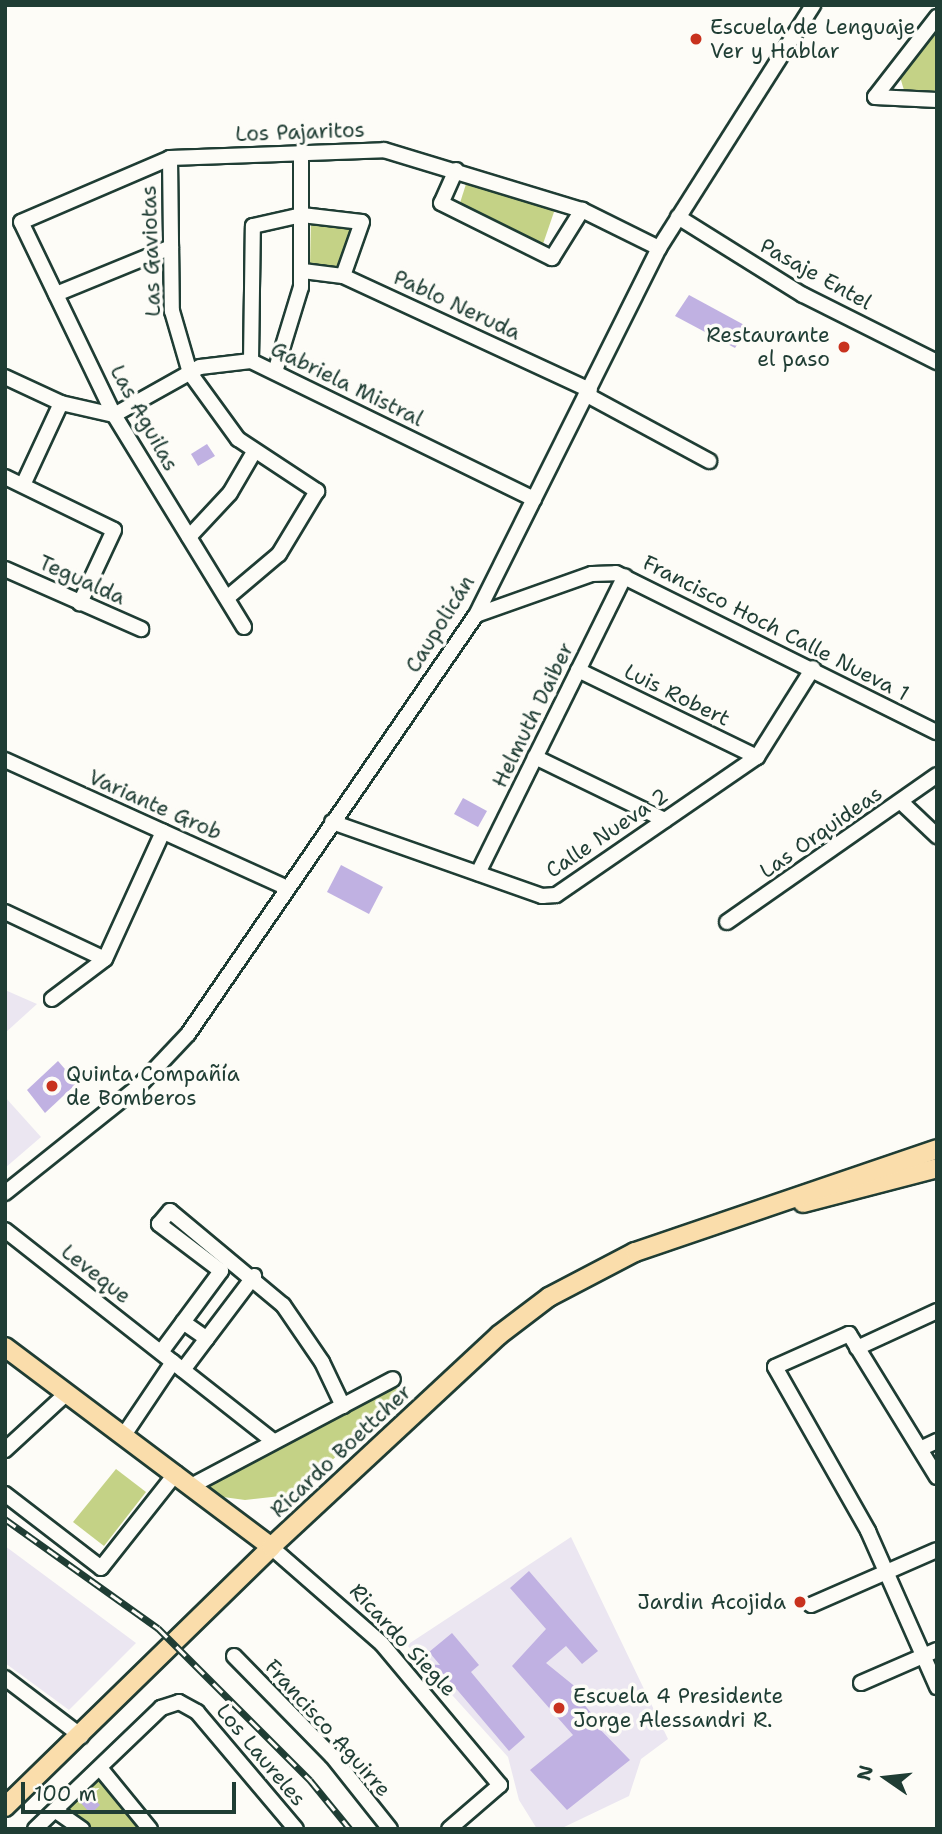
<!DOCTYPE html>
<meta charset="utf-8">
<style>
body{margin:0}
#map{position:relative;width:942px;height:1834px;overflow:hidden;background:#fdfcf7;font-family:"Shantell Sans",sans-serif}
div>[style]{position:absolute}
[style*='--x']{left:calc(var(--x)*1px);top:calc(var(--y)*1px);width:calc(var(--w)*1px);rotate:calc(var(--a)*1deg)}
.built>*{inset:0;background:#ebe6f1}
.green>*{inset:0;background:#c4d286}
.building>*{inset:0;background:#c0b1e2}
.roads{filter:drop-shadow(2px 0 #1f3d34) drop-shadow(-2px 0 #1f3d34) drop-shadow(0 2px #1f3d34) drop-shadow(0 -2px #1f3d34)}
.minor>*{height:14px;margin:-7px;padding:0 7px;transform-origin:7px;border-radius:7px;background:#fdfcf7}
.major>*{height:18px;margin:-9px;padding:0 9px;transform-origin:9px;border-radius:9px;background:#faddab}
.rail>*{height:7px;margin-top:-3.5px;transform-origin:0;background:repeating-linear-gradient(90deg,#fdfcf7 0 13px,#1f3d34 0 26px);box-sizing:border-box;border-block:2px solid #1f3d34}
.dots>*{width:19px;height:19px;translate:-50% -50%;box-sizing:border-box;border:4px solid #fdfcf7;border-radius:50%}
span{translate:-50% -50%;white-space:nowrap;text-align:center;line-height:1.15;-webkit-text-stroke:7px #fdfcf7;paint-order:stroke}
.poi-label{font-size:21px;color:#1f3d34}
.left{translate:0 -50%;text-align:left}
.right{translate:-100% -50%;text-align:right}
.street-label{font-size:21px;color:#1f3d34}
.frame{position:absolute;inset:0;border:7px solid #1f3d34;pointer-events:none}
.north{position:absolute;left:851px;top:1743px;width:70px;height:70px;-webkit-text-stroke:5px #fdfcf7;paint-order:stroke;rotate:284deg;font-size:19px;font-weight:700;line-height:28px;text-align:center;color:#1f3d34}
.north::after{content:'';display:block;margin:auto;width:24px;height:32px;background:#1f3d34;clip-path:polygon(50% 0,100% 100%,50% 72%,0 100%)}
.scale{position:absolute;left:21px;top:1782px;width:215px;height:32px;box-sizing:border-box;border:4px solid #1f3d34;border-top:0;padding-left:9px;font-size:21px;line-height:24px;white-space:nowrap;color:#1f3d34;-webkit-text-stroke:5px #fdfcf7;paint-order:stroke}
</style>
<div id="map">
<div class="built">
<div style="clip-path:polygon(5px 990px,37px 1004px,5px 1033px)"></div>
<div style="clip-path:polygon(5px 1097px,41px 1137px,5px 1168px)"></div>
<div style="clip-path:polygon(571px 1537px,668px 1739px,641px 1759px,629px 1796px,560px 1829px,537px 1829px,519px 1800px,508px 1757px,407px 1645px)"></div>
<div style="clip-path:polygon(5px 1546px,136px 1643px,69px 1710px,5px 1663px)"></div>
</div>
<div class="green">
<div style="clip-path:polygon(937px 30px,937px 91px,904px 90px,900px 77px)"></div>
<div style="clip-path:polygon(466px 184px,555px 209px,543px 244px,460px 203px)"></div>
<div style="clip-path:polygon(311px 219px,357px 225px,340px 271px,310px 266px)"></div>
<div style="clip-path:polygon(393px 1385px,402px 1391px,298px 1494px,245px 1500px,216px 1496px,203px 1486px)"></div>
<div style="clip-path:polygon(116px 1469px,146px 1492px,104px 1546px,73px 1522px)"></div>
<div style="clip-path:polygon(101px 1777px,145px 1829px,94px 1829px,65px 1809px)"></div>
</div>
<div class="building">
<div style="clip-path:polygon(689px 295px,748px 327px,735px 348px,675px 316px)"></div>
<div style="clip-path:polygon(207px 444px,215px 456px,198px 466px,191px 454px)"></div>
<div style="clip-path:polygon(463px 798px,487px 811px,478px 827px,454px 814px)"></div>
<div style="clip-path:polygon(341px 865px,383px 887px,369px 914px,327px 892px)"></div>
<div style="clip-path:polygon(58px 1061px,77px 1083px,45px 1113px,27px 1090px)"></div>
<div style="clip-path:polygon(529px 1571px,598px 1651px,582px 1664px,566px 1646px,546px 1663px,583px 1693px,578px 1697px,592px 1714px,588px 1717px,630px 1760px,567px 1810px,530px 1770px,573px 1735px,512px 1666px,546px 1629px,510px 1588px)"></div>
<div style="clip-path:polygon(452px 1633px,479px 1665px,471px 1672px,525px 1737px,509px 1751px,448px 1679px,425px 1664px,440px 1665px,429px 1652px)"></div>
<div style="clip-path:polygon(88px 1792px,100px 1805px,91px 1814px,79px 1801px)"></div>
</div>
<div class="roads">
<div class="minor">
<div style="--x:937;--y:17;--w:101;--a:127.8"></div>
<div style="--x:875;--y:97;--w:62;--a:2.8"></div>
<div style="--x:170;--y:158;--w:153;--a:89.3"></div>
<div style="--x:172;--y:311;--w:65;--a:73.8"></div>
<div style="--x:190;--y:373;--w:82;--a:54"></div>
<div style="--x:238;--y:439;--w:95;--a:33.4"></div>
<div style="--x:317;--y:491;--w:74;--a:121.1"></div>
<div style="--x:279;--y:554;--w:68;--a:139.8"></div>
<div style="--x:456;--y:170;--w:36;--a:114"></div>
<div style="--x:441;--y:203;--w:124;--a:26.4"></div>
<div style="--x:552;--y:258;--w:57;--a:-58"></div>
<div style="--x:678;--y:217;--w:147;--a:32"></div>
<div style="--x:803;--y:295;--w:150;--a:26.6"></div>
<div style="--x:303;--y:271;--w:40;--a:7.1"></div>
<div style="--x:343;--y:276;--w:272;--a:24.8"></div>
<div style="--x:56;--y:294;--w:124;--a:-22.2"></div>
<div style="--x:251;--y:361;--w:135;--a:-89.2"></div>
<div style="--x:253;--y:226;--w:50;--a:-12.7"></div>
<div style="--x:302;--y:215;--w:60;--a:6.7"></div>
<div style="--x:362;--y:222;--w:57;--a:109.4"></div>
<div style="--x:275;--y:372;--w:89;--a:-73"></div>
<div style="--x:301;--y:287;--w:135;--a:-90"></div>
<div style="--x:5;--y:377;--w:62;--a:24.9"></div>
<div style="--x:61;--y:403;--w:54;--a:12.8"></div>
<div style="--x:114;--y:415;--w:98;--a:-29.2"></div>
<div style="--x:200;--y:367;--w:51;--a:-6.7"></div>
<div style="--x:251;--y:361;--w:315;--a:26"></div>
<div style="--x:587;--y:395;--w:139;--a:28.4"></div>
<div style="--x:5;--y:477;--w:121;--a:25.9"></div>
<div style="--x:114;--y:530;--w:81;--a:115"></div>
<div style="--x:23;--y:485;--w:90;--a:-65.1"></div>
<div style="--x:189;--y:537;--w:60;--a:-47"></div>
<div style="--x:230;--y:493;--w:48;--a:-59.7"></div>
<div style="--x:5;--y:569;--w:149;--a:23.8"></div>
<div style="--x:476;--y:615;--w:123;--a:-19.5"></div>
<div style="--x:592;--y:574;--w:24;--a:-2"></div>
<div style="--x:616;--y:573;--w:358;--a:26.4"></div>
<div style="--x:244;--y:627;--w:249;--a:-121.5"></div>
<div style="--x:114;--y:415;--w:214;--a:-115.7"></div>
<div style="--x:21;--y:222;--w:162;--a:-23.2"></div>
<div style="--x:170;--y:158;--w:214;--a:-2.1"></div>
<div style="--x:384;--y:150;--w:207;--a:16.9"></div>
<div style="--x:582;--y:210;--w:86;--a:26.3"></div>
<div style="--x:578;--y:670;--w:199;--a:25.9"></div>
<div style="--x:535;--y:757;--w:144;--a:25.9"></div>
<div style="--x:5;--y:760;--w:310;--a:24.4"></div>
<div style="--x:901;--y:802;--w:50;--a:43.4"></div>
<div style="--x:332;--y:822;--w:223;--a:19.4"></div>
<div style="--x:542;--y:896;--w:14;--a:-4"></div>
<div style="--x:556;--y:895;--w:244;--a:-34.5"></div>
<div style="--x:757;--y:757;--w:105;--a:-57.8"></div>
<div style="--x:478;--y:873;--w:331;--a:-63.7"></div>
<div style="--x:5;--y:912;--w:110;--a:25.2"></div>
<div style="--x:727;--y:922;--w:256;--a:-35"></div>
<div style="--x:52;--y:999;--w:66;--a:-37"></div>
<div style="--x:105;--y:959;--w:140;--a:-65.5"></div>
<div style="--x:5;--y:1193;--w:171;--a:-38.6"></div>
<div style="--x:139;--y:1086;--w:71;--a:-46.7"></div>
<div style="--x:188;--y:1034;--w:508;--a:-55.5"></div>
<div style="--x:476;--y:615;--w:410;--a:-63.5"></div>
<div style="--x:659;--y:248;--w:288;--a:-57.6"></div>
<div style="--x:5;--y:1230;--w:340;--a:38.2"></div>
<div style="--x:183;--y:1322;--w:29;--a:35"></div>
<div style="--x:857;--y:1348;--w:88;--a:-24.8"></div>
<div style="--x:161;--y:1352;--w:101;--a:-53.5"></div>
<div style="--x:221;--y:1271;--w:78;--a:-142.8"></div>
<div style="--x:159;--y:1224;--w:17;--a:-50"></div>
<div style="--x:170;--y:1211;--w:147;--a:39.8"></div>
<div style="--x:283;--y:1305;--w:69;--a:55.6"></div>
<div style="--x:322;--y:1362;--w:49;--a:64.5"></div>
<div style="--x:183;--y:1370;--w:118;--a:-52.9"></div>
<div style="--x:124;--y:1435;--w:88;--a:-56.1"></div>
<div style="--x:922;--y:1448;--w:17;--a:-25"></div>
<div style="--x:5;--y:1450;--w:84;--a:-42.6"></div>
<div style="--x:937;--y:1477;--w:168;--a:-121.6"></div>
<div style="--x:849;--y:1334;--w:81;--a:156"></div>
<div style="--x:775;--y:1367;--w:189;--a:60.4"></div>
<div style="--x:868;--y:1531;--w:171;--a:66.1"></div>
<div style="--x:193;--y:1485;--w:226;--a:-27.9"></div>
<div style="--x:5;--y:1494;--w:121;--a:37.6"></div>
<div style="--x:101;--y:1568;--w:121;--a:-51.7"></div>
<div style="--x:271;--y:1547;--w:147;--a:41.1"></div>
<div style="--x:382;--y:1644;--w:184;--a:50.1"></div>
<div style="--x:500;--y:1785;--w:67;--a:139.2"></div>
<div style="--x:811;--y:1605;--w:137;--a:-23.6"></div>
<div style="--x:234;--y:1656;--w:140;--a:45.6"></div>
<div style="--x:332;--y:1756;--w:93;--a:51.5"></div>
<div style="--x:5;--y:1678;--w:96;--a:37.3"></div>
<div style="--x:861;--y:1683;--w:83;--a:-23.5"></div>
<div style="--x:100;--y:1768;--w:79;--a:50.7"></div>
<div style="--x:56;--y:1811;--w:32;--a:35"></div>
<div style="--x:35;--y:1829;--w:175;--a:-43.8"></div>
<div style="--x:161;--y:1708;--w:19;--a:-18"></div>
<div style="--x:179;--y:1702;--w:21;--a:29"></div>
<div style="--x:197;--y:1712;--w:153;--a:49.8"></div>
</div>
<div class="major">
<div style="--x:803;--y:1203;--w:138;--a:-14.6"></div>
<div style="--x:5;--y:1347;--w:333;--a:36.9"></div>
<div style="--x:5;--y:1807;--w:372;--a:-44.3"></div>
<div style="--x:271;--y:1547;--w:311;--a:-42.9"></div>
<div style="--x:499;--y:1335;--w:63;--a:-37.2"></div>
<div style="--x:549;--y:1297;--w:97;--a:-27.6"></div>
<div style="--x:635;--y:1252;--w:319;--a:-18.8"></div>
</div>
</div>
<div class="rail">
<div style="--x:5;--y:1519;--w:188;--a:35.5"></div>
<div style="--x:158;--y:1628;--w:215;--a:45"></div>
<div style="--x:310;--y:1780;--w:63;--a:50.8"></div>
</div>
<div class="dots">
<div style="left:696px;top:39px;background:#c8321e"></div>
<div style="left:844px;top:347px;background:#c8321e"></div>
<div style="left:52px;top:1086px;background:#c8321e"></div>
<div style="left:800px;top:1602px;background:#c8321e"></div>
<div style="left:559px;top:1708px;background:#c8321e"></div>
</div>
<div class="poi-label">
<span class="left" style="left:710px;top:39px">Escuela de Lenguaje<br>Ver y Hablar</span>
<span class="right" style="left:830px;top:347px">Restaurante<br>el paso</span>
<span class="left" style="left:66px;top:1086px">Quinta Compañía<br>de Bomberos</span>
<span class="right" style="left:786px;top:1602px">Jardin Acojida</span>
<span class="left" style="left:573px;top:1708px">Escuela 4 Presidente<br>Jorge Alessandri R.</span>
</div>
<div class="street-label">
<span style="left:300px;top:132px;rotate:-2deg">Los Pajaritos</span>
<span style="left:151px;top:251px;rotate:-92deg">Las Gaviotas</span>
<span style="left:816px;top:274px;rotate:29deg">Pasaje Entel</span>
<span style="left:457px;top:305px;rotate:25deg">Pablo Neruda</span>
<span style="left:347px;top:384px;rotate:26deg">Gabriela Mistral</span>
<span style="left:144px;top:418px;rotate:61deg">Las Aguilas</span>
<span style="left:82px;top:580px;rotate:24deg">Tegualda</span>
<span style="left:440px;top:624px;rotate:-58deg">Caupolicán</span>
<span style="left:776px;top:628px;rotate:27deg">Francisco Hoch Calle Nueva 1</span>
<span style="left:677px;top:695px;rotate:26deg">Luis Robert</span>
<span style="left:533px;top:715px;rotate:-64deg">Helmuth Daiber</span>
<span style="left:155px;top:805px;rotate:24deg">Variante Grob</span>
<span style="left:821px;top:832px;rotate:-35deg">Las Orquideas</span>
<span style="left:607px;top:833px;rotate:-34deg">Calle Nueva 2</span>
<span style="left:96px;top:1274px;rotate:38deg">Leveque</span>
<span style="left:341px;top:1451px;rotate:-43deg">Ricardo Boettcher</span>
<span style="left:403px;top:1640px;rotate:47deg">Ricardo Siegle</span>
<span style="left:328px;top:1728px;rotate:48deg">Francisco Aguirre</span>
<span style="left:261px;top:1755px;rotate:50deg">Los Laureles</span>
</div>
<div class="frame"></div>
<div class="north">N</div>
<div class="scale">100 m</div>
</div>
